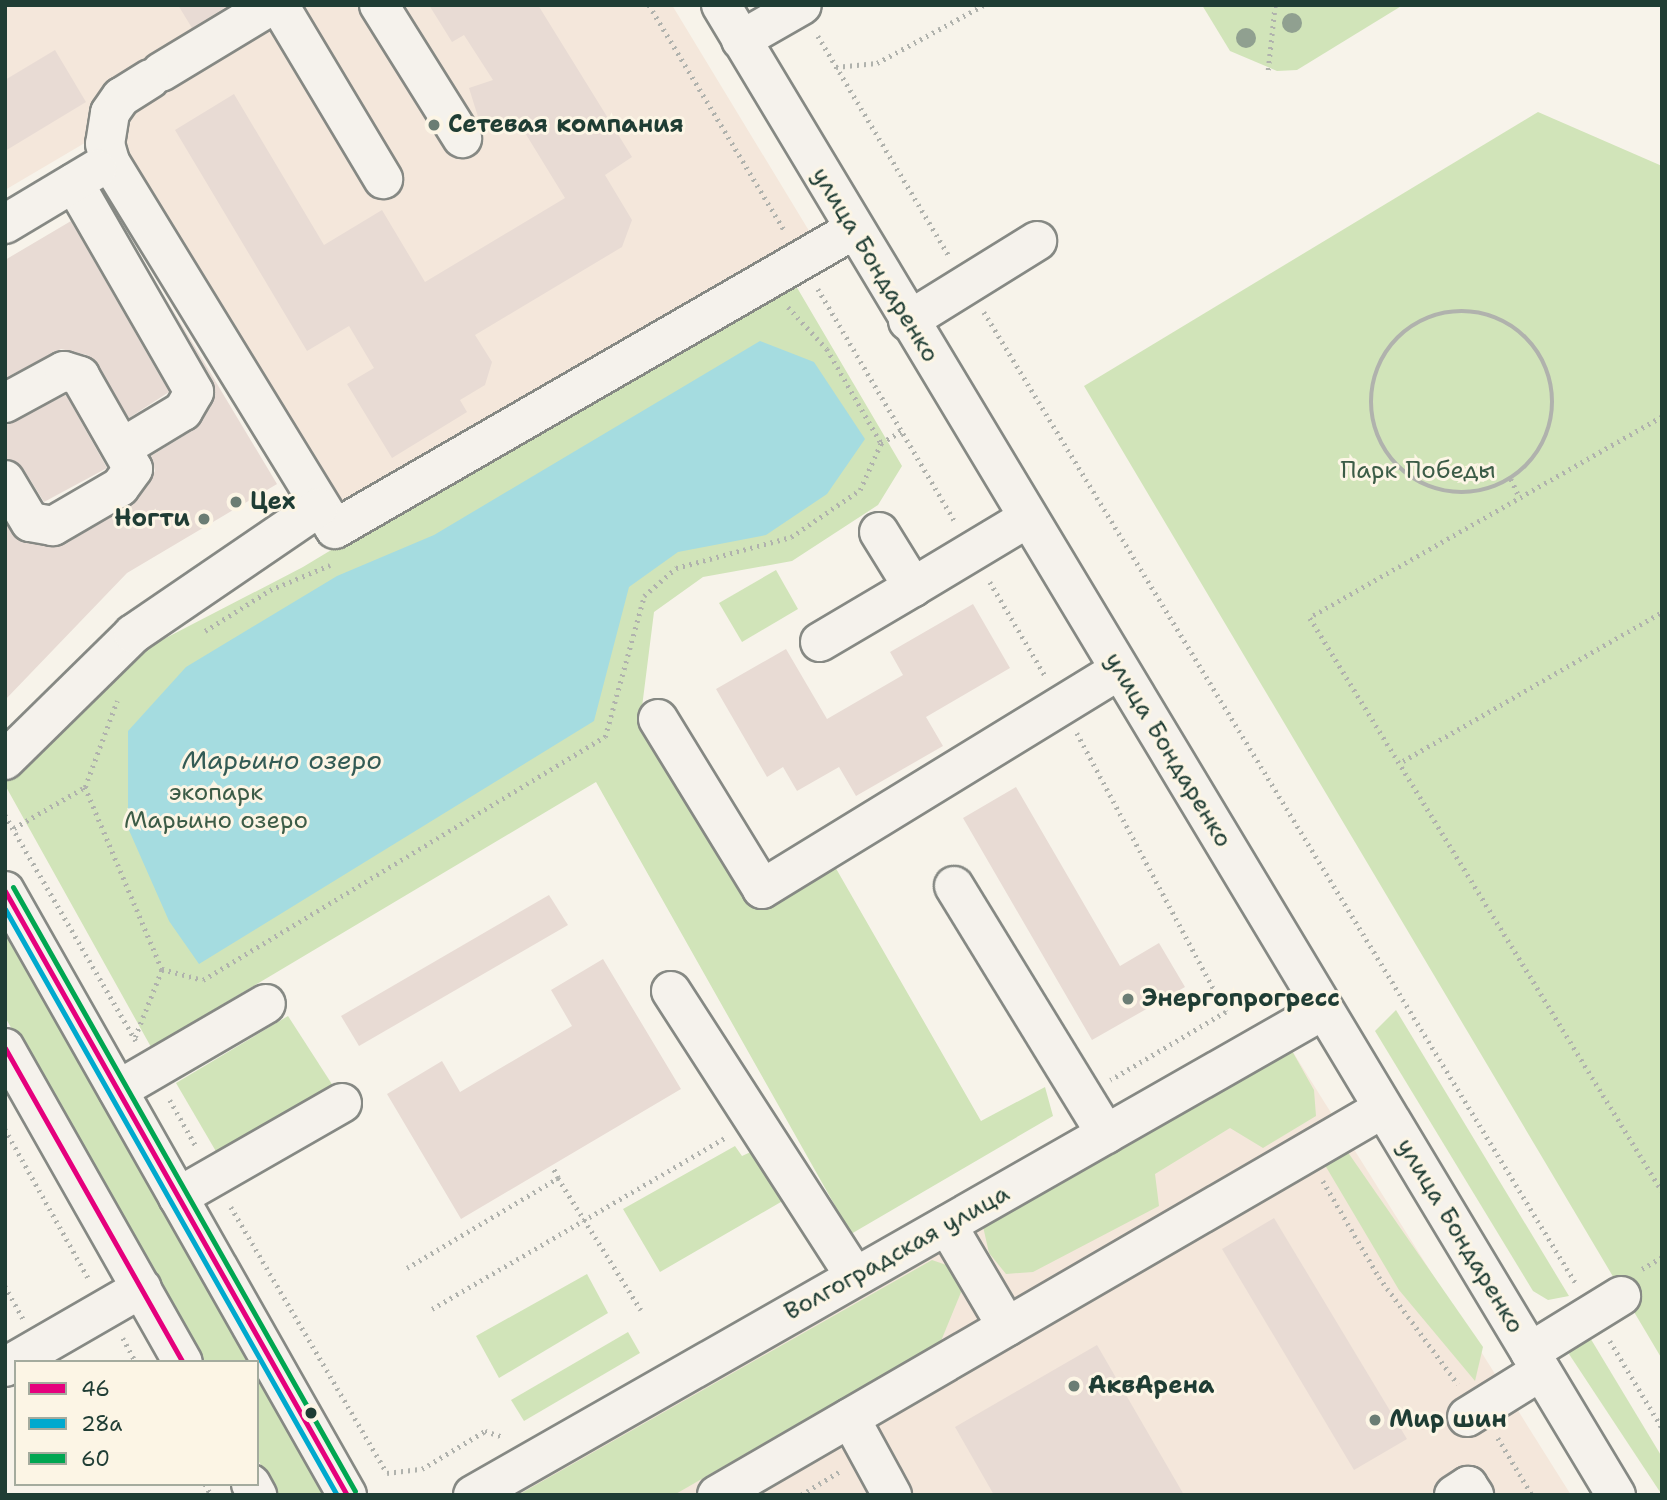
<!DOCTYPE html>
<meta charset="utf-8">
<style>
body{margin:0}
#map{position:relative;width:1667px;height:1500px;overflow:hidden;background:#f7f3ea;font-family:"Shantell Sans",sans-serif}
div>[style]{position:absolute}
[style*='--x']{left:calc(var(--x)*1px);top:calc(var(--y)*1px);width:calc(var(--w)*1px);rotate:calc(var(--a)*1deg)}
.built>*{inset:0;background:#f4e7db}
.green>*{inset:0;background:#d1e4b9}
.water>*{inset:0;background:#a5dce0}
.building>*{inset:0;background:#e8dbd4}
.path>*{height:4.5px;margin-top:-2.25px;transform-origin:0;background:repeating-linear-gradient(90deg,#b0b2ad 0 2px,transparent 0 7px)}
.path>.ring{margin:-2.25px;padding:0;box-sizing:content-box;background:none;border:4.5px solid #b0b2ad;border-radius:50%}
.roads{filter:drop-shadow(2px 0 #868984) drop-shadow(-2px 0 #868984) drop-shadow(0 2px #868984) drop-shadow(0 -2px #868984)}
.minor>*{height:38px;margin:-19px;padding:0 19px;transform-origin:19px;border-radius:19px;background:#f5f2ec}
.major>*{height:38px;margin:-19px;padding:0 19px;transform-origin:19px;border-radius:19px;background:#f5f2ec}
.bus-1>*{height:5px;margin:-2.5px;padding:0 2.5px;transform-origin:2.5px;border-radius:2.5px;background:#e5007d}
.bus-2>*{height:5px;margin:-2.5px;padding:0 2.5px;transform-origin:2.5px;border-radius:2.5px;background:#00a9ce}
.bus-3>*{height:5px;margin:-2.5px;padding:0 2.5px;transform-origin:2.5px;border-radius:2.5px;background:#00a651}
.trees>*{width:20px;height:20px;margin:-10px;border-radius:50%;background:#90a090}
.dots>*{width:19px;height:19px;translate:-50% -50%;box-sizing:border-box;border:4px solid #fcf5e5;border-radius:50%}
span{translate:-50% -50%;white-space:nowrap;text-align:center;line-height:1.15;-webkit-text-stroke:6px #fcf5e5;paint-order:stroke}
.poi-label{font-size:24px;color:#1f3d34;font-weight:700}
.left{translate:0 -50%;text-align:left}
.right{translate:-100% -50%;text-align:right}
.street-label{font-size:24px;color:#1f3d34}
.park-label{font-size:24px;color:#3c5c47}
.water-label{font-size:26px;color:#335b55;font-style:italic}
.frame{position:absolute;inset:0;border:7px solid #1f3d34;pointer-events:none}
.legend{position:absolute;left:14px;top:1360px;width:245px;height:126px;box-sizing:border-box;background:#fcf5e5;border:2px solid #a4ab9e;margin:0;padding:9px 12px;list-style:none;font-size:21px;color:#1f3d34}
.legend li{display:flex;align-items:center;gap:14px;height:35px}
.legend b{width:35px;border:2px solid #a4ab9e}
</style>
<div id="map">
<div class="built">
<div style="clip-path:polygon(5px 5px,672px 5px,817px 244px,334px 526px,100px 134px,5px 190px)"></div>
<div style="clip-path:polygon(1291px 1049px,1571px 1495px,497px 1495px)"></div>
</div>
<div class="green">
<div style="clip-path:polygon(1202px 5px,1403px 5px,1297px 70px,1277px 71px,1230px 51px)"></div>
<div style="clip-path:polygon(1538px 112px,1662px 166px,1662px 1359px,1084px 386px)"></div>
<div style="clip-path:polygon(789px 274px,902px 466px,878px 505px,792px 561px,703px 577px,654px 612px,641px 715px,764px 906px,834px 865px,981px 1121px,1045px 1087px,1053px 1116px,851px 1234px,596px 782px,151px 1047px,5px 785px,5px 771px,79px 683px,303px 567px)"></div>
<div style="clip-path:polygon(776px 570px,798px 609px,742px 642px,719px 603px)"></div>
<div style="clip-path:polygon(5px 926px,254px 1362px,202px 1362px,5px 1017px)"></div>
<div style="clip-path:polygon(1396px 1010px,1569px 1296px,1548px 1300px,1533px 1291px,1375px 1031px)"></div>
<div style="clip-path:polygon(288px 1016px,337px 1092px,221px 1160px,176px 1083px)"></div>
<div style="clip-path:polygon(1291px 1049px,1314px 1090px,1316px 1116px,1263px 1148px,1230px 1128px,1155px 1174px,1159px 1206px,1033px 1272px,1006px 1274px,989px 1253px,982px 1222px)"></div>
<div style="clip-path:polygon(735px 1146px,742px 1156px,755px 1150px,786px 1199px,660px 1272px,623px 1209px)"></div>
<div style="clip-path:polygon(1347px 1151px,1483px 1347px,1475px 1381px,1399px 1290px,1319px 1155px)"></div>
<div style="clip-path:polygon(932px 1260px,955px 1268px,964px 1285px,941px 1341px,674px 1495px,518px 1495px)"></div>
<div style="clip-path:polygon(587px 1274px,608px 1313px,499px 1378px,476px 1336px)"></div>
<div style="clip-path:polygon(1583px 1326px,1662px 1457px,1662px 1495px,1569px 1354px)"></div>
<div style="clip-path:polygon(628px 1332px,640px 1353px,524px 1421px,511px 1400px)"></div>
<div style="clip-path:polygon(257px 1367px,330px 1495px,278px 1495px,257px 1458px)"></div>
</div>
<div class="water">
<div style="clip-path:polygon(760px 341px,814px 362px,865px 439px,827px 494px,766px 535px,678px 552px,629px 587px,594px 721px,199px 964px,169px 921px,128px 828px,128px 731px,186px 667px,337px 576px,434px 535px)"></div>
</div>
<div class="building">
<div style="clip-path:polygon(178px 5px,229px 5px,192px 28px)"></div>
<div style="clip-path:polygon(429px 5px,538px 5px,632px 157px,605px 175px,632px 220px,622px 247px,475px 335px,492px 362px,485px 385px,460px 400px,467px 412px,392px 458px,347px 384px,374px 368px,349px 326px,307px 351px,175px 130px,234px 94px,324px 245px,382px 210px,425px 282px,565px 198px,519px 123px,483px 133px,469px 88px,493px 80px,464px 35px,452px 42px)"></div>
<div style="clip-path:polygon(55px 50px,86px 102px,5px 151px,5px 80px)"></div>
<div style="clip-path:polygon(71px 221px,169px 392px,129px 418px,87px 355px,61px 349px,5px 378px,5px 260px)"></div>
<div style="clip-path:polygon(165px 297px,277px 484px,127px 573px,5px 700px,5px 523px,26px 543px,64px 545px,137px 500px,155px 471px,151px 456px,195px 429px,213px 402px,213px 381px)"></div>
<div style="clip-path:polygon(66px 395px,107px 468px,44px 502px,23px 468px,5px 458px,5px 425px)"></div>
<div style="clip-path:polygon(973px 604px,1010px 668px,926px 717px,943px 746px,856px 796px,839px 767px,797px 791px,783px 767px,767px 777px,716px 689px,786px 649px,827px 719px,903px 675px,890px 652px)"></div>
<div style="clip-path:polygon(1016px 787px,1120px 966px,1159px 943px,1185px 987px,1092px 1040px,963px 818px)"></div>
<div style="clip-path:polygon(549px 895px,568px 925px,359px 1046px,341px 1016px)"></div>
<div style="clip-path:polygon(603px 959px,681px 1089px,461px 1219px,387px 1094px,442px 1061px,460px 1092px,572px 1026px,551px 990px)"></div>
<div style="clip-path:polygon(1274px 1218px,1407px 1439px,1354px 1470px,1222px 1249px)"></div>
<div style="clip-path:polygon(1097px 1345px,1184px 1495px,994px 1495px,955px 1427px)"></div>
</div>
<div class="path">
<div style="--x:649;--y:5;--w:262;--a:59"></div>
<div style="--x:818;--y:36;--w:257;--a:59.2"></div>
<div style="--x:836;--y:67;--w:41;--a:-5.6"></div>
<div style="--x:877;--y:63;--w:122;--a:-28.5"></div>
<div style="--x:1268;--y:70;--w:65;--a:-83.9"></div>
<div style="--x:818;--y:289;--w:272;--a:59.5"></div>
<div style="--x:788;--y:307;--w:57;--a:47.1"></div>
<div style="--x:827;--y:349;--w:108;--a:60.1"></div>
<div class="ring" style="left:1371px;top:311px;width:177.5px;height:177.5px"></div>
<div style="--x:984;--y:312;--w:1139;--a:58.64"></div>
<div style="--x:1662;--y:417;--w:405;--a:150.3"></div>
<div style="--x:1310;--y:618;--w:672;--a:58.44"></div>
<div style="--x:1511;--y:479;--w:19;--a:65"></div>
<div style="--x:990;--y:582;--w:110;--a:59.5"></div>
<div style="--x:205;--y:631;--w:77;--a:-32.2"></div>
<div style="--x:270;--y:590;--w:65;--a:-22.6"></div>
<div style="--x:1077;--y:733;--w:316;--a:61.9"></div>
<div style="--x:1226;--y:1012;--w:134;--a:149.4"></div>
<div style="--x:1403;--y:761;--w:299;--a:-29.9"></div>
<div style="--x:85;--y:787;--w:198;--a:67.1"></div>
<div style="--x:162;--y:969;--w:42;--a:15"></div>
<div style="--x:203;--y:980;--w:470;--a:-31.2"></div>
<div style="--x:605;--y:737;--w:146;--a:-74.5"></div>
<div style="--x:644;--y:596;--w:43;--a:-41.2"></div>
<div style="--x:676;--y:568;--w:119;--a:-15.1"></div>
<div style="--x:791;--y:537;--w:83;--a:-34.3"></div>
<div style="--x:860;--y:490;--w:51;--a:-65.9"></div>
<div style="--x:881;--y:443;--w:24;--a:-30"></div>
<div style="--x:5;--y:815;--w:261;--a:59.9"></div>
<div style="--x:14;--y:828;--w:82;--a:-30"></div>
<div style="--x:85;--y:787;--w:92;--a:-69.6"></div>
<div style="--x:135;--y:1037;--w:73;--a:-68.3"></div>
<div style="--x:170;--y:1100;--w:55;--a:60.6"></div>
<div style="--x:5;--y:1129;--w:172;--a:60.8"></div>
<div style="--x:558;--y:1178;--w:156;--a:57.8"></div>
<div style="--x:1323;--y:1181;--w:111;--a:59.7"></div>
<div style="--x:1379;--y:1277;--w:133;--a:53.6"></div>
<div style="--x:231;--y:1207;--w:308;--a:59.6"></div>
<div style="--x:387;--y:1473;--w:35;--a:-7"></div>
<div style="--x:422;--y:1469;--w:74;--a:-31.1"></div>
<div style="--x:485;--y:1431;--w:19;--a:18"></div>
<div style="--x:407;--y:1268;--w:176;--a:-30.8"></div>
<div style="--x:558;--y:1178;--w:13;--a:-117"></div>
<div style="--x:1642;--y:1269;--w:23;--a:-31"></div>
<div style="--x:5;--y:1286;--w:38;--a:61"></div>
<div style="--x:432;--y:1309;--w:341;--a:-30.3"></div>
<div style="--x:123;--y:1338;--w:27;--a:62"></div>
<div style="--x:1610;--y:1341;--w:101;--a:59.1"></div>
<div style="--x:1498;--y:1438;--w:66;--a:59.2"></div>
<div style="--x:205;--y:1484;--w:13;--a:61"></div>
<div style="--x:801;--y:1495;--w:48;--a:-31.4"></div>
</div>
<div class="roads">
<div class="minor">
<div style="--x:279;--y:5;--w:203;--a:59.1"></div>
<div style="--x:379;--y:5;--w:157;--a:58"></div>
<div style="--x:721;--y:5;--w:1738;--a:59.01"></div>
<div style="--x:741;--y:40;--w:70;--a:-29.8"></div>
<div style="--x:161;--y:72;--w:130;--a:-31.1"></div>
<div style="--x:150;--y:79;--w:34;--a:148"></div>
<div style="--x:121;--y:97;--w:19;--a:125"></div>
<div style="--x:110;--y:113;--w:31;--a:99"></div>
<div style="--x:105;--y:144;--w:19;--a:74"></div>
<div style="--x:110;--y:162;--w:430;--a:58.5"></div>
<div style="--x:335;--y:529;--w:600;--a:-29.98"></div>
<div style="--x:74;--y:183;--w:241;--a:60.1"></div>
<div style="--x:194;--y:392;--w:22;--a:120"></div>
<div style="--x:183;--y:411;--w:68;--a:148.9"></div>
<div style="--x:5;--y:224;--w:107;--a:-30.9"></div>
<div style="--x:908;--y:321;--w:152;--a:-31.8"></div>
<div style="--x:5;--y:403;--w:67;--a:-28.5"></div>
<div style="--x:64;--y:371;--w:17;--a:17"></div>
<div style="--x:80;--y:376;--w:107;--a:60.3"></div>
<div style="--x:133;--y:469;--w:22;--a:126"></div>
<div style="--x:120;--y:487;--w:78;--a:149.8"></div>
<div style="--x:53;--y:526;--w:23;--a:-170"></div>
<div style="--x:30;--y:522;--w:49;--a:-120.8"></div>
<div style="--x:879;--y:532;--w:65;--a:58.3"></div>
<div style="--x:913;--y:587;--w:134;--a:-31"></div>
<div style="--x:820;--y:642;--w:108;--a:-30.6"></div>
<div style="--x:658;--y:719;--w:199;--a:58.5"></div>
<div style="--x:762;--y:889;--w:419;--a:-31.5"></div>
<div style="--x:5;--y:760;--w:180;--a:-44.5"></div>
<div style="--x:133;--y:634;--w:224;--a:-34.3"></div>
<div style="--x:954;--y:886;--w:291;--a:58.5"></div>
<div style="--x:671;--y:991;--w:339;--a:57.2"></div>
<div style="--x:118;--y:1090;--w:171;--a:-30.2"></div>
<div style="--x:178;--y:1197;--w:189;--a:-29.8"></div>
<div style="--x:947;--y:1225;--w:118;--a:59.5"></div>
<div style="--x:1530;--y:1352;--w:107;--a:-31.6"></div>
<div style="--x:5;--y:1367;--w:158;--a:-30"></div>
<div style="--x:1467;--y:1417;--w:87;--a:-31.9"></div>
<div style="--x:850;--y:1418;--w:88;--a:61.4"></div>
<div style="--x:473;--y:1495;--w:977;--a:-29.69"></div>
<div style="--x:717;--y:1495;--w:769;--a:-30.13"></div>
<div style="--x:1454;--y:1495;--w:17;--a:-33"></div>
<div style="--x:1468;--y:1486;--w:11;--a:56"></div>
</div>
<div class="major">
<div style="--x:5;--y:891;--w:694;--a:60.48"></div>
<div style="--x:5;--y:1048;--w:361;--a:60.5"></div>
<div style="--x:251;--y:1484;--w:13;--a:61"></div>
</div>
</div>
<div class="bus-1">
<div style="--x:5;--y:891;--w:694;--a:60.48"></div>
<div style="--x:5;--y:1048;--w:361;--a:60.5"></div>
</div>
<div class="bus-2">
<div style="--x:5;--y:909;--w:674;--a:60.47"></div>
</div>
<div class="bus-3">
<div style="--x:13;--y:887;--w:694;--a:60.48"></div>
</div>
<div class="trees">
<div style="left:1292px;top:23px"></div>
<div style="left:1246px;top:38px"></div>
</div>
<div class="dots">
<div style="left:434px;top:125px;background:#6b7d74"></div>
<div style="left:236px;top:502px;background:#6b7d74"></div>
<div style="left:204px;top:519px;background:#6b7d74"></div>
<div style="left:1128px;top:999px;background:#6b7d74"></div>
<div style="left:1074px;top:1386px;background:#6b7d74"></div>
<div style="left:311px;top:1413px;background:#1f3d34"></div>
<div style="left:1375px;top:1420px;background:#6b7d74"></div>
</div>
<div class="poi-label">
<span class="left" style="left:448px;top:125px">Сетевая компания</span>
<span class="left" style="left:250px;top:502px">Цех</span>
<span class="right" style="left:190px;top:519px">Ногти</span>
<span class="left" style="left:1142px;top:999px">Энергопрогресс</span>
<span class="left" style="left:1088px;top:1386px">АквАрена</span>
<span class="left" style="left:1389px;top:1420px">Мир шин</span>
</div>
<div class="street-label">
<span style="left:875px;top:265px;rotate:59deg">улица Бондаренко</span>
<span style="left:1168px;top:750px;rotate:59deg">улица Бондаренко</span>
<span style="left:1460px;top:1236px;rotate:59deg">улица Бондаренко</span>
<span style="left:897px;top:1253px;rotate:-29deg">Волгоградская улица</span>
</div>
<div class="park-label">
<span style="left:1418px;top:471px">Парк Победы</span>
<span style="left:216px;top:807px">экопарк<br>Марьино озеро</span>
</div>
<div class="water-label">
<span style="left:282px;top:760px">Марьино озеро</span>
</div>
<div class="frame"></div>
<ul class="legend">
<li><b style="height:9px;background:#e5007d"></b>46</li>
<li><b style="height:9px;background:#00a9ce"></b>28a</li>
<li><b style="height:9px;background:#00a651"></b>60</li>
</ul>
</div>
